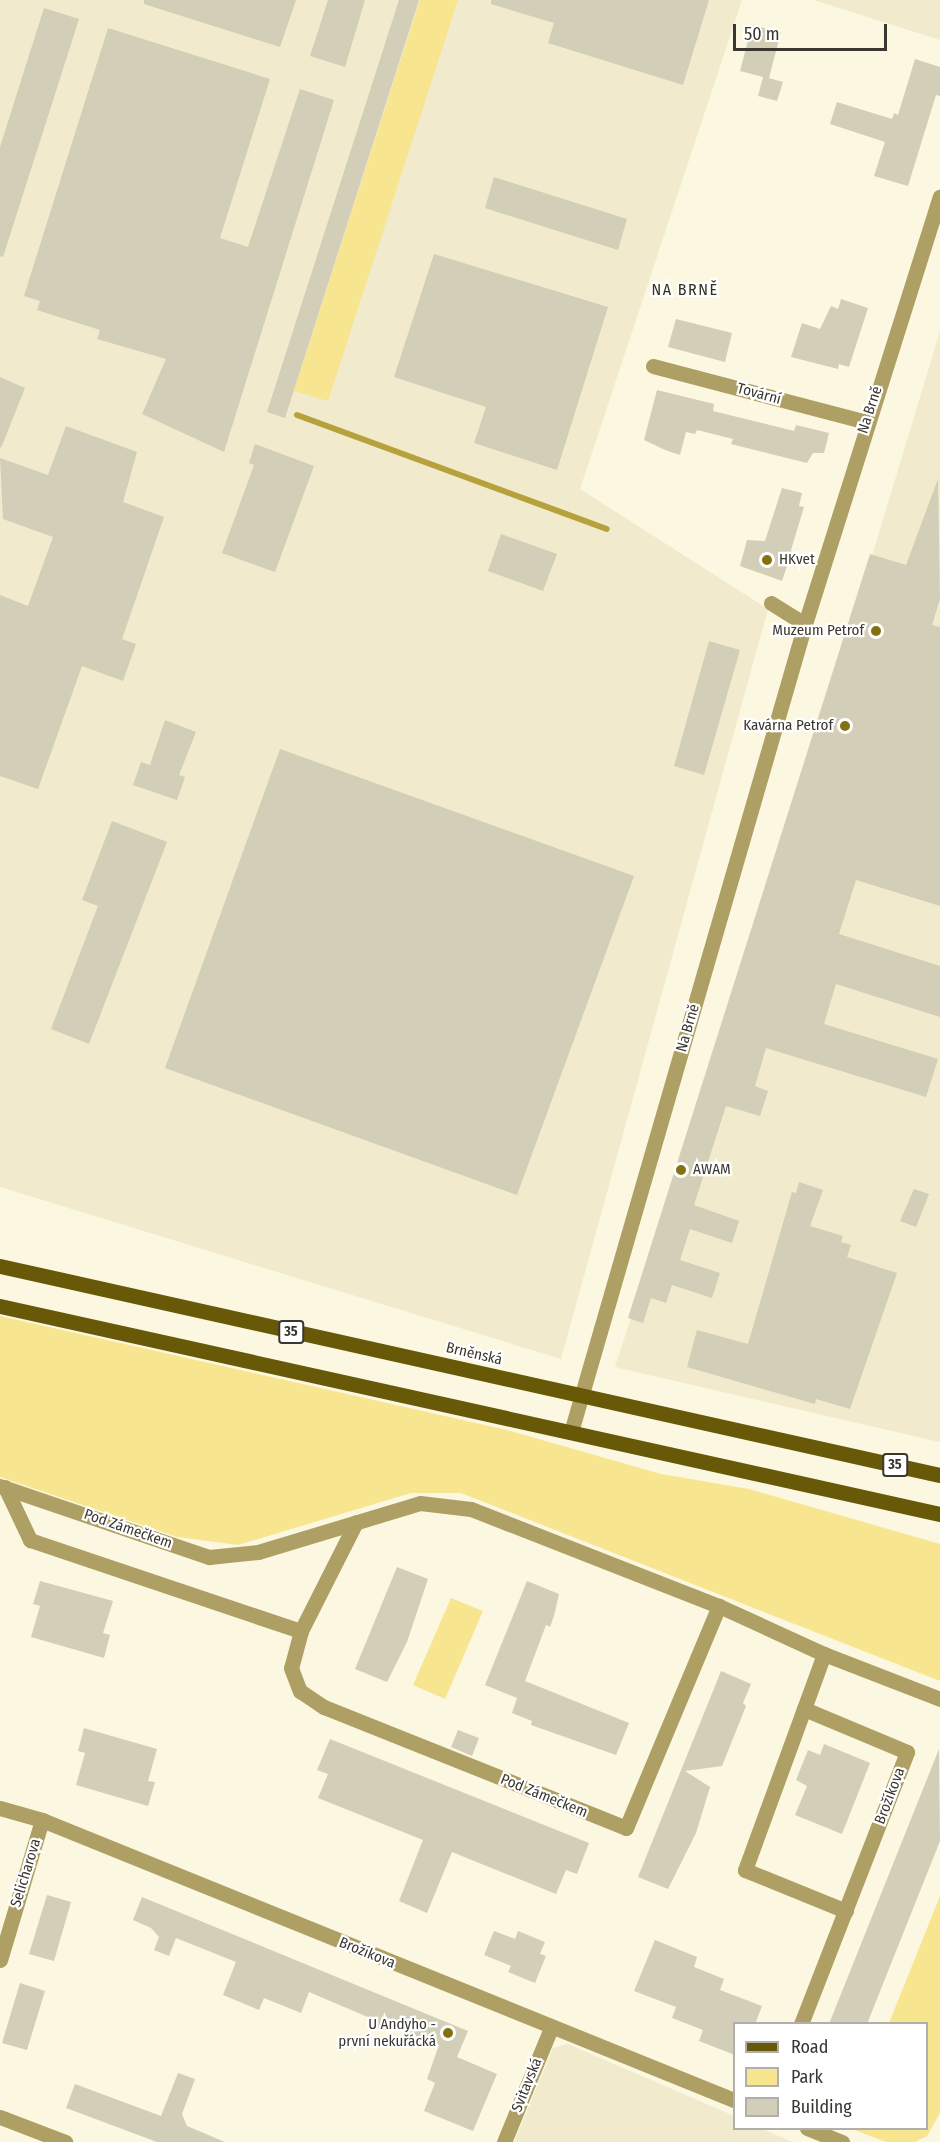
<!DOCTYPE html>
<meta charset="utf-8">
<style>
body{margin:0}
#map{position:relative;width:940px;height:2142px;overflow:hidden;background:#fcf7e0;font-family:"Fira Sans Condensed",sans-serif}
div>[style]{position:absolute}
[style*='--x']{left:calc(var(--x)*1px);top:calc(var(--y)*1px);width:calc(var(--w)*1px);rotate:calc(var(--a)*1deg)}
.built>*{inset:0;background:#f1eacc}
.green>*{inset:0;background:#f8e58f}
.stream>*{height:6px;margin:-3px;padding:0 3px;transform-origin:3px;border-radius:3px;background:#b6a13d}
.building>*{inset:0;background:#d2ceb7}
.minor>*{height:15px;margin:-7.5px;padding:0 7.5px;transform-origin:7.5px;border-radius:7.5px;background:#aea064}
.primary>*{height:15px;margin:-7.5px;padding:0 7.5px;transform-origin:7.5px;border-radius:7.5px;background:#685909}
.dots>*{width:16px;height:16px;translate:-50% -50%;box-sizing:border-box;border:3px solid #fff;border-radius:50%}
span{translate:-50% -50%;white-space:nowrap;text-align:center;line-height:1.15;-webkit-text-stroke:4.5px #fff;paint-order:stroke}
.shield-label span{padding:2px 4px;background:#fff;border:2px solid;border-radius:4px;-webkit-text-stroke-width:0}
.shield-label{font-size:14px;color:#39372f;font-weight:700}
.street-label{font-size:15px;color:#39372f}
.poi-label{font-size:15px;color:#39372f}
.left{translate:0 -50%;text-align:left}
.right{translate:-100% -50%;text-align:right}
.neighbourhood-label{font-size:16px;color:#363220;letter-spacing:1.5px}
.legend{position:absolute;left:733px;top:2022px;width:195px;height:108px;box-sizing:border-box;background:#fff;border:2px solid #b0afac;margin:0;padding:8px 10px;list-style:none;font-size:18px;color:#39372f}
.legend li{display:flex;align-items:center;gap:12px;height:30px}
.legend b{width:30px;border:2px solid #b0afac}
.scale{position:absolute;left:733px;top:24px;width:154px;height:27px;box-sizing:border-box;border:3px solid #39372f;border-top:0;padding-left:8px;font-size:18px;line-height:21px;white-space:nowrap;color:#39372f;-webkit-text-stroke:4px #fff;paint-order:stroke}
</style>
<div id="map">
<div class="built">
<div style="clip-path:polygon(0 0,742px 0,580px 489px,768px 609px,561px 1359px,0 1187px)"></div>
<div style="clip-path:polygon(814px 0,940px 0,940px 40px)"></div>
<div style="clip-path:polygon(940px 331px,940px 1442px,615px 1367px,775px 877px)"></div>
<div style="clip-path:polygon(568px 2044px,734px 2116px,734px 2128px,762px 2129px,793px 2142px,514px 2142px,553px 2048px)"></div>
</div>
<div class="green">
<div style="clip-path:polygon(420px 0,458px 0,328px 401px,294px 391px)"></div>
<div style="clip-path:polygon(0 1316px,507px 1430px,661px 1474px,749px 1489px,940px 1544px,940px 1681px,461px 1493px,411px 1493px,238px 1545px,177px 1537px,0 1477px)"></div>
<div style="clip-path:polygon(451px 1598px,483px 1611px,445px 1699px,413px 1685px)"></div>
<div style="clip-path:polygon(940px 1896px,940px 2113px,927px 2136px,915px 2142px,886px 2142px,852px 2129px,926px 2128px,926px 2024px,889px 2023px)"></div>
</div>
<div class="stream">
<div style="--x:297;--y:415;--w:330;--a:20.2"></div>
</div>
<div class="building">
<div style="clip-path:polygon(144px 0,296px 0,280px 47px,144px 4px)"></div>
<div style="clip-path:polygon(328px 0,365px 0,345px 67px,310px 56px)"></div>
<div style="clip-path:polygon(399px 0,419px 0,285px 418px,267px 412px)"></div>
<div style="clip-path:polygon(491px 0,709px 0,683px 85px,548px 43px,554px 23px,491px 4px)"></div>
<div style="clip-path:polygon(44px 8px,79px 19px,3px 257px,0 256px,0 147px)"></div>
<div style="clip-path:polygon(752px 25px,781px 32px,769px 78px,783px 82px,777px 101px,758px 96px,763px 77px,740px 71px)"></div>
<div style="clip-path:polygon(108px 28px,270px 79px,220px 238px,248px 247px,300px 89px,334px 100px,224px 452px,142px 414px,166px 359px,97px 339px,100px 330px,37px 310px,40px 301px,24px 296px)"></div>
<div style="clip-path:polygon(915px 59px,940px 67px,940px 96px,936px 95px,908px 186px,874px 176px,885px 142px,830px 124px,837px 102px,892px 119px,894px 113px,898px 115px)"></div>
<div style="clip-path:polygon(494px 177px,627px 219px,618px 250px,485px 208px)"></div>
<div style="clip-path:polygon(434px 254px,608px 307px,557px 470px,474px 443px,486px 407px,394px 377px)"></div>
<div style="clip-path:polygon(841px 299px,868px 308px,849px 367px,839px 364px,838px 369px,791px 357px,802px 323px,820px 329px,831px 306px,838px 309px)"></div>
<div style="clip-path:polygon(676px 319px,732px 333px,725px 362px,668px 347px)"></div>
<div style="clip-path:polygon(0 377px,25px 388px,1px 448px,0 447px)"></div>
<div style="clip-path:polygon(657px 390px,714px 404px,713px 411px,794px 431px,796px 425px,829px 433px,824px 453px,813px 453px,807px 463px,731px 444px,733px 439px,697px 430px,695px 434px,686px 432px,680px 455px,665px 450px,644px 440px)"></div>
<div style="clip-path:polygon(66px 426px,137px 452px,123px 502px,164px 517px,122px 639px,136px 644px,123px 681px,82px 666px,38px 789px,0 776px,0 595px,28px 606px,53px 537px,3px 519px,0 458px,48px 475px)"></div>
<div style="clip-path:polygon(255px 444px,314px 466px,275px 572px,222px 553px,254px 465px,249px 463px)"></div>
<div style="clip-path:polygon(938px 479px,940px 599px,932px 625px,940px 627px,940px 906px,856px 880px,839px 934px,940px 966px,940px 1017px,836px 984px,824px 1024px,938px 1059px,926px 1097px,766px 1048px,755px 1086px,768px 1091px,760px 1116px,726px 1106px,694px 1205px,739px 1221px,732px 1243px,690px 1229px,680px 1260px,720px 1273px,712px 1298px,672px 1285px,666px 1303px,651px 1298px,643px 1323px,628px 1318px,870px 554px,906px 565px)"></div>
<div style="clip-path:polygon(782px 488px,802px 493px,799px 506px,804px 507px,791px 550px,795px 561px,787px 566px,782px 581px,740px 566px,747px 540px,765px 541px)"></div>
<div style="clip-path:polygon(501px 534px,557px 554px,543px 591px,488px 571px)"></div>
<div style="clip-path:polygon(709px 641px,740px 650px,704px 775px,674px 766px)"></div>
<div style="clip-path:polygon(165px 720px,196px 732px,179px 775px,185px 777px,177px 800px,133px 785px,141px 762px,150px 765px)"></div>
<div style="clip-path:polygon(280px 749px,634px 876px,517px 1195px,165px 1068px)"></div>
<div style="clip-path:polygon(112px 821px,167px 842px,89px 1044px,51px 1029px,98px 906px,82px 900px)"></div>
<div style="clip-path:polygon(799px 1182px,823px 1190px,810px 1226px,843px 1236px,841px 1242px,851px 1245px,847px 1257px,897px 1273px,850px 1409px,816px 1399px,815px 1404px,687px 1367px,697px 1330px,748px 1344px,792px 1192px,796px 1193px)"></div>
<div style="clip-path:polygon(914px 1189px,929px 1194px,916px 1227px,900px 1221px)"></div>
<div style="clip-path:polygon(397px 1567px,428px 1579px,407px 1642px,387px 1682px,355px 1669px)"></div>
<div style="clip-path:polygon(40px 1581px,113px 1601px,103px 1633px,110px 1635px,104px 1658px,31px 1637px,40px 1606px,33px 1604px)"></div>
<div style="clip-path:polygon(527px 1581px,559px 1594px,554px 1616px,550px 1627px,546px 1625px,525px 1681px,629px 1723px,616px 1755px,531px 1725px,532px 1721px,512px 1713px,517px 1698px,485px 1685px)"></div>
<div style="clip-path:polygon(721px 1671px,751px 1684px,743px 1703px,746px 1706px,722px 1766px,685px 1771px,710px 1787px,696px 1833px,668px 1889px,638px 1877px)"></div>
<div style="clip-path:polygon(84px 1728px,157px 1749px,148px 1781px,155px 1782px,148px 1806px,76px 1785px,85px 1753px,78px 1751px)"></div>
<div style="clip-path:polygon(458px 1730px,479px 1738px,472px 1756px,451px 1747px)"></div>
<div style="clip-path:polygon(330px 1739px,589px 1843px,577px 1874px,566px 1870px,556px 1894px,452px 1852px,427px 1913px,399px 1901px,423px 1840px,318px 1798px,328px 1774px,317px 1770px)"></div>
<div style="clip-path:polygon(824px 1744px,870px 1763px,842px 1834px,795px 1815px,807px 1786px,796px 1780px,808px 1750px,820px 1755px)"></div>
<div style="clip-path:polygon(939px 1749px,940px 1841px,867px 2024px,829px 2024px)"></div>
<div style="clip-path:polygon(47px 1895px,71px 1902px,54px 1961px,29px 1954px)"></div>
<div style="clip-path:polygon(142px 1897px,468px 2031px,457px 2057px,497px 2074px,473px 2131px,424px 2111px,435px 2083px,427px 2079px,439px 2045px,387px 2025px,383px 2031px,368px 2024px,370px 2018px,309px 1992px,301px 2013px,264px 1998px,259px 2010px,223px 1995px,236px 1962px,176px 1938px,169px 1956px,154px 1950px,159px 1937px,151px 1928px,133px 1920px)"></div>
<div style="clip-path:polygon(494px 1931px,515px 1939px,518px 1931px,545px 1942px,540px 1954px,546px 1956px,535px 1983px,508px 1972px,511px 1966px,484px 1955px)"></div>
<div style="clip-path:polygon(655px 1940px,697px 1957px,694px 1967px,724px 1979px,720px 1990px,762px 2006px,755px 2024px,735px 2024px,735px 2055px,699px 2041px,703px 2030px,672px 2018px,676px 2007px,634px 1991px)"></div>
<div style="clip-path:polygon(20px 1983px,45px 1991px,27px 2050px,2px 2043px)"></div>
<div style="clip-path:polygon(178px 2073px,195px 2079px,182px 2114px,187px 2126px,225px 2142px,157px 2142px,66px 2108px,75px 2084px,161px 2116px)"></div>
</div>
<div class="minor">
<div style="--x:653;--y:366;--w:220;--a:14.7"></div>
<div style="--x:771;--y:603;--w:40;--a:32"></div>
<div style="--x:571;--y:1432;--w:841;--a:-73.85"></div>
<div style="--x:805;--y:624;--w:448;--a:-72.5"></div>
<div style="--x:0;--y:1486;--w:221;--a:18.8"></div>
<div style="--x:209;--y:1557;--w:49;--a:-5.8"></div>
<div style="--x:258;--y:1552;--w:169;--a:-16.8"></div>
<div style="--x:420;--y:1503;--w:51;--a:6.7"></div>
<div style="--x:471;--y:1509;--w:266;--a:21.4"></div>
<div style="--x:719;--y:1606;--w:115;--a:24.6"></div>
<div style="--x:824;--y:1654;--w:124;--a:21.2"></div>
<div style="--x:5;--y:1487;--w:59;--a:64.7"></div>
<div style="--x:30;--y:1540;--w:286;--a:18.6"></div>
<div style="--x:356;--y:1522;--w:122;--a:116.8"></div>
<div style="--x:301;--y:1631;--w:38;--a:105"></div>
<div style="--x:291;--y:1668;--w:25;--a:69"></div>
<div style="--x:300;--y:1691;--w:29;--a:34"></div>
<div style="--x:324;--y:1707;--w:325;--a:21.8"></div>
<div style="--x:626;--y:1828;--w:241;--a:-67.3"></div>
<div style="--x:824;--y:1654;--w:230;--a:110.1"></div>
<div style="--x:745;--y:1870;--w:109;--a:22.1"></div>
<div style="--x:0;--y:1808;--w:44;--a:15.9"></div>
<div style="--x:42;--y:1820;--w:747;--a:22.03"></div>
<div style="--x:0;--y:1960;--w:146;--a:-73.3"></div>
<div style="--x:801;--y:2024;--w:292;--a:-68.7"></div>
<div style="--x:907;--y:1752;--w:112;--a:-157.3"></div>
<div style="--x:0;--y:2117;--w:70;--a:21"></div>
<div style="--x:807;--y:2128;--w:38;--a:22"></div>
<div style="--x:504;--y:2142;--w:123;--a:-67.6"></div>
</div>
<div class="primary">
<div style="--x:0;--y:1266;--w:963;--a:12.54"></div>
<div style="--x:0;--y:1306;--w:963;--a:12.48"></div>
</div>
<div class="dots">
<div style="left:767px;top:560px;background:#837112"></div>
<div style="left:876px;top:631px;background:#837112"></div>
<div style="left:845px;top:726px;background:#837112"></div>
<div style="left:681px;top:1170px;background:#837112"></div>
<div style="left:448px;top:2033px;background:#837112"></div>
</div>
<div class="shield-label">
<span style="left:291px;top:1332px">35</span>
<span style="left:895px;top:1465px">35</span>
</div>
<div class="street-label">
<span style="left:759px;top:394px;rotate:15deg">Tovární</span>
<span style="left:870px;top:410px;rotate:-72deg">Na Brně</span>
<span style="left:688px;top:1028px;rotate:-74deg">Na Brně</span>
<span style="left:474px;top:1354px;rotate:13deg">Brněnská</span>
<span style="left:128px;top:1529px;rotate:19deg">Pod Zámečkem</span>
<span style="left:544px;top:1796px;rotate:22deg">Pod Zámečkem</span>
<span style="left:890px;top:1796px;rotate:-69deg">Brožíkova</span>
<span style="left:26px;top:1873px;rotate:-73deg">Selicharova</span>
<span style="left:367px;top:1953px;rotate:22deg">Brožíkova</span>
<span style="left:527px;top:2085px;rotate:-68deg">Svitavská</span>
</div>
<div class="poi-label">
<span class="left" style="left:779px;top:560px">HKvet</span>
<span class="right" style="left:864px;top:631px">Muzeum Petrof</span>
<span class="right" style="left:833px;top:726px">Kavárna Petrof</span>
<span class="left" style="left:693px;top:1170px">AWAM</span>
<span class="right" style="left:436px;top:2033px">U Andyho -<br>první nekuřácká</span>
</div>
<div class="neighbourhood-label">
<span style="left:685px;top:290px">NA BRNĚ</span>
</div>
<ul class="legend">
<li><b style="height:8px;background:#685909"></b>Road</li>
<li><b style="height:16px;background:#f8e58f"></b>Park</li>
<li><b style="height:16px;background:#d2ceb7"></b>Building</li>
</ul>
<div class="scale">50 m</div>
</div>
